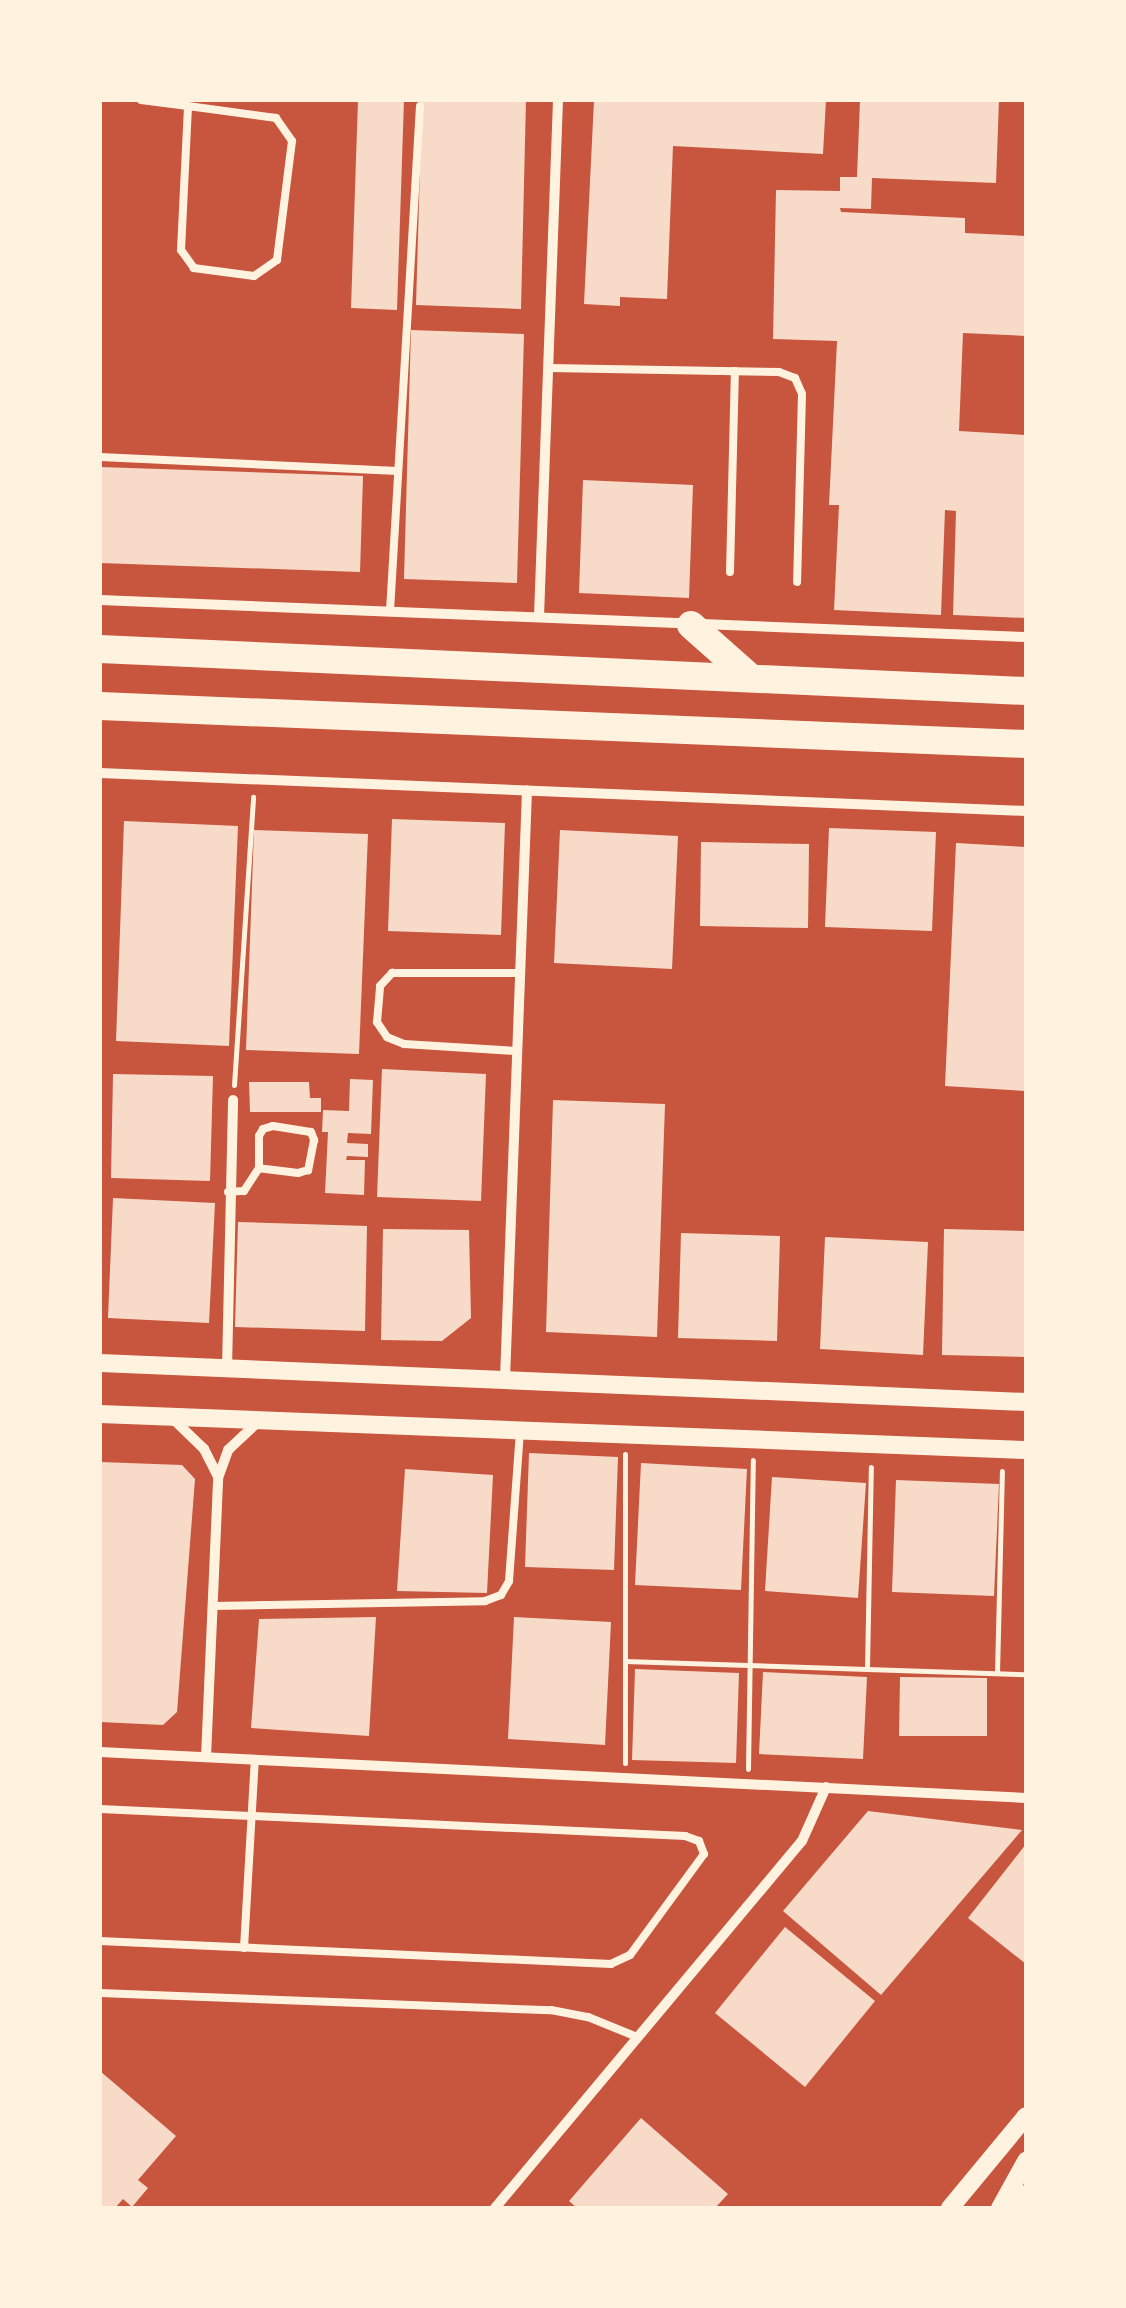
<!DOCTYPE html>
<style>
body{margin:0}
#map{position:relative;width:1126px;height:2308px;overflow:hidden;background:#c8553d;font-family:Mulish,sans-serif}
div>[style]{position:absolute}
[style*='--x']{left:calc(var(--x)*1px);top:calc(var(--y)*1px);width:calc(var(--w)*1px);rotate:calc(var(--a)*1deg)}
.building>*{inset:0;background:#f7dbc8}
.path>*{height:5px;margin:-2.5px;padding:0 2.5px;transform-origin:2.5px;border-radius:2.5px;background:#fff3e0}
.service>*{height:8px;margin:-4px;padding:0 4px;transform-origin:4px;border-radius:4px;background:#fff3e0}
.minor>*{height:10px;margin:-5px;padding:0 5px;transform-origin:5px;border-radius:5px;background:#fff3e0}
.tertiary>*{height:18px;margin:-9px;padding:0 9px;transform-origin:9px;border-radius:9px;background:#fff3e0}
.motorway>*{height:28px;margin:-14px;padding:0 14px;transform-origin:14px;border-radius:14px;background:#fff3e0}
span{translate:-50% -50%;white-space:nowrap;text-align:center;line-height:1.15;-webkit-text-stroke:9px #fff3e0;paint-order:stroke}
.frame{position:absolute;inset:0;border:102px solid #fff3e0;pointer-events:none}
</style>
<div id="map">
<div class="building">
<div style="clip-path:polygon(358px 100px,404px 100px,397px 310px,351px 308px)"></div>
<div style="clip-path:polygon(422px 100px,526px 100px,521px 309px,416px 305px)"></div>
<div style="clip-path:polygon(594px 100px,826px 100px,823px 154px,673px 146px,667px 299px,620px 297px,620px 306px,584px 304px)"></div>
<div style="clip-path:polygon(860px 100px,999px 100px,996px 183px,872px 178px,871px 209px,840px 208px,841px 212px,965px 218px,965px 233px,1026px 236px,1026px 336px,963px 333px,959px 431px,1026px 435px,1026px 618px,953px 615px,956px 511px,945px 510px,941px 615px,834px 610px,839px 505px,829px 505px,837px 341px,773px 339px,776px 190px,840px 191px,840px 177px,857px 177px)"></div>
<div style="clip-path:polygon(411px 330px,524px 334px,517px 583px,404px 579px)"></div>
<div style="clip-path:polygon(100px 467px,363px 476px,360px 572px,100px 563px)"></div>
<div style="clip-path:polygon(583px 480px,693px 485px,689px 598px,579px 593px)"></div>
<div style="clip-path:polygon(392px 819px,505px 823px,501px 935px,388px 931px)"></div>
<div style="clip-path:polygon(124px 821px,238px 826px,229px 1046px,116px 1041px)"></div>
<div style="clip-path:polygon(829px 828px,936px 832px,932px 931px,825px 927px)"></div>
<div style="clip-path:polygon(254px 830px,368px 834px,359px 1054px,246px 1050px)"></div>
<div style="clip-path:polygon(560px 830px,678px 836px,672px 969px,554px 963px)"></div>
<div style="clip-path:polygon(701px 842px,809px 844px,808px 928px,700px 926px)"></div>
<div style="clip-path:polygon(956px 843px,1026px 847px,1026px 1091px,945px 1086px)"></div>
<div style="clip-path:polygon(382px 1069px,486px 1074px,481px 1201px,377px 1197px)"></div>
<div style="clip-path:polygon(113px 1074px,213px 1076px,210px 1181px,111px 1178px)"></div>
<div style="clip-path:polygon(350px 1079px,373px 1080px,371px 1134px,348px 1133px,347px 1143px,368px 1144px,368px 1157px,347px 1156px,346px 1160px,365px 1160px,364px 1195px,325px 1193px,328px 1132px,322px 1132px,323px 1110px,349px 1111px)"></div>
<div style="clip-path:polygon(249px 1082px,309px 1082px,310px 1098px,321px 1098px,321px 1112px,250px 1112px)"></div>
<div style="clip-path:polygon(553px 1100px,665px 1104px,657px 1337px,546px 1332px)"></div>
<div style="clip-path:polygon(113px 1198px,215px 1203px,209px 1323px,108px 1318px)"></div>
<div style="clip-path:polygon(238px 1222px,367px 1226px,365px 1331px,235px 1327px)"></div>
<div style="clip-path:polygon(383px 1229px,469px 1230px,471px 1318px,442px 1341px,381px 1340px)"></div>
<div style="clip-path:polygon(944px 1229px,1026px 1231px,1026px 1357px,942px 1355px)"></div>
<div style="clip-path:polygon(681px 1233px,780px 1236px,777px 1341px,678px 1338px)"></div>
<div style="clip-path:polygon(825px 1237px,928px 1242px,923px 1355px,820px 1349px)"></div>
<div style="clip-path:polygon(529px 1453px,618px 1457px,614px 1570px,525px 1567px)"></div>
<div style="clip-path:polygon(100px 1462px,182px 1465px,195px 1479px,177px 1712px,163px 1725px,100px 1722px)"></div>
<div style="clip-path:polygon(641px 1463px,747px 1469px,741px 1590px,635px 1585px)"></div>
<div style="clip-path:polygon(405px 1469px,493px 1475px,487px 1593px,397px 1591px)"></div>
<div style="clip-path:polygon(772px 1477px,866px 1483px,858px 1598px,765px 1591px)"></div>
<div style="clip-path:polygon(896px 1480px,999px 1484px,994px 1596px,892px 1592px)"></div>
<div style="clip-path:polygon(376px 1617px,369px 1736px,251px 1728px,259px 1619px)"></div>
<div style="clip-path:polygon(514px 1617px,611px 1622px,605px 1745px,508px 1739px)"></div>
<div style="clip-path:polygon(635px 1669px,739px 1673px,736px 1763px,632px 1760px)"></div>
<div style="clip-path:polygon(763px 1672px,867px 1677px,863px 1759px,759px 1754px)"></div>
<div style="clip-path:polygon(900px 1677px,987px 1678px,987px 1736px,899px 1736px)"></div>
<div style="clip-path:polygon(868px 1811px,1022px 1830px,881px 1995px,783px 1911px)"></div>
<div style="clip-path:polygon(1026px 1844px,1026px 1964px,968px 1918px)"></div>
<div style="clip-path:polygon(785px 1927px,875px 2001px,805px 2087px,715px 2013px)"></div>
<div style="clip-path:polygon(100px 2071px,176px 2136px,138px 2180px,148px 2188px,132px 2207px,123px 2199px,115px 2208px,100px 2208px)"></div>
<div style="clip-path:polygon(641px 2118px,728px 2194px,715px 2208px,577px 2208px,569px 2201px)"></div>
</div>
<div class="path">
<div style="--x:234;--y:1085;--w:289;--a:-86.2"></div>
<div style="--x:625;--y:1661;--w:401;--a:1.9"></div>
<div style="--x:867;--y:1668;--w:201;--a:-88.9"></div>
<div style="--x:997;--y:1673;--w:202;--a:-88.6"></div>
<div style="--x:625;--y:1763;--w:309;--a:-90"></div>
<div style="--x:748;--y:1769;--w:309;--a:-89.1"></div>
</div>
<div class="service">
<div style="--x:141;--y:100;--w:47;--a:7.3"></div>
<div style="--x:188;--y:106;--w:89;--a:7.8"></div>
<div style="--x:276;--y:118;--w:28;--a:55"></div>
<div style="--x:292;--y:141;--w:120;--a:97.2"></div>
<div style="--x:277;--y:260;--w:28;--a:145"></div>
<div style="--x:254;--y:276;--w:61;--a:-172.4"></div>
<div style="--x:194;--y:268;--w:22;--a:-126"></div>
<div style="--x:181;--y:250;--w:144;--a:-87.2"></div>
<div style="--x:549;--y:368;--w:230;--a:1"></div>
<div style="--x:779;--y:372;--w:17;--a:21"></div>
<div style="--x:795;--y:378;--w:17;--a:66"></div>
<div style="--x:802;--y:394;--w:188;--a:91.5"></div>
<div style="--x:100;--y:457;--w:298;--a:2.7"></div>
<div style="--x:730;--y:572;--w:201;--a:-88.6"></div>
<div style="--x:390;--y:611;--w:506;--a:-86.6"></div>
<div style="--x:516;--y:1051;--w:112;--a:-176.4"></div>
<div style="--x:404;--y:1044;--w:18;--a:-158"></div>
<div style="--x:387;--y:1037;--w:18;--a:-124"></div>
<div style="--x:377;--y:1022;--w:36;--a:-85"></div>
<div style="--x:380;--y:986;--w:18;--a:-47"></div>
<div style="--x:392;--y:973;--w:127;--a:0"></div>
<div style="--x:273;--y:1126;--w:38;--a:9"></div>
<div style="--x:311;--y:1132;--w:9;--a:69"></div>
<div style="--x:314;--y:1140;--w:31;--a:101"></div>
<div style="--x:308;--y:1170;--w:10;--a:163"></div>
<div style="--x:298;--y:1173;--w:39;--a:-173"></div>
<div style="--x:259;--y:1168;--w:32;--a:-90"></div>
<div style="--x:259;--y:1136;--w:8;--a:-60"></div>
<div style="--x:263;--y:1129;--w:10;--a:-17"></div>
<div style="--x:228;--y:1192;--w:16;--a:-4"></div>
<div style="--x:244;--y:1191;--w:27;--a:-57"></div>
<div style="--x:212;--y:1606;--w:273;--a:-1"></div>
<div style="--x:485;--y:1601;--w:17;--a:-21"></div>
<div style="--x:501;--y:1595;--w:16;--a:-60"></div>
<div style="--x:509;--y:1581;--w:151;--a:-85.8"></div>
<div style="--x:100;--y:1809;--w:586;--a:2.64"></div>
<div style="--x:685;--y:1836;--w:15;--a:20"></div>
<div style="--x:699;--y:1841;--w:14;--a:69"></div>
<div style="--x:704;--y:1854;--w:125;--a:126.2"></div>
<div style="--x:630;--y:1955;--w:21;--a:155"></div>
<div style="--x:611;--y:1964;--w:512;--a:-177.42"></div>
<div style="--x:244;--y:1948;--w:189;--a:-86.7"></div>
<div style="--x:100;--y:1993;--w:451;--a:2.2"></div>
<div style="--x:551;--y:2010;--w:38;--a:11"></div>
<div style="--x:588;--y:2017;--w:53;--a:22.2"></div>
</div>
<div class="minor">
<div style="--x:100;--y:600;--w:927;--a:2.29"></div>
<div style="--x:539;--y:616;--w:516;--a:-87.89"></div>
<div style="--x:100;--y:773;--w:927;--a:2.35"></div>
<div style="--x:227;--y:1368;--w:268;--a:-88.7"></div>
<div style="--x:505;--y:1379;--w:589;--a:-87.86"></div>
<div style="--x:174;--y:1420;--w:42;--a:44"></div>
<div style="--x:204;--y:1449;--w:31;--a:63"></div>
<div style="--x:100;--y:1752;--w:927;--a:2.84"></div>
<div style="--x:206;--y:1757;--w:279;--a:-87.5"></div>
<div style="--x:218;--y:1478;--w:30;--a:-70"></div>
<div style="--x:228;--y:1450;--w:40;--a:-43"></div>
<div style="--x:495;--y:2208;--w:478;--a:-50.1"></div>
<div style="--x:802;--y:1841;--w:59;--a:-66"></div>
</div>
<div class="tertiary">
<div style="--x:100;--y:1363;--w:927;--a:2.41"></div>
<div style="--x:100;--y:1414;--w:927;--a:2.23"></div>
<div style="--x:950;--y:2208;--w:119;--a:-50.4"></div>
<div style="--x:1000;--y:2208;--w:54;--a:-61"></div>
<div style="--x:1015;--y:2208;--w:18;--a:-52"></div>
</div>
<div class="motorway">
<div style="--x:691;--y:625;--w:80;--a:41.5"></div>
<div style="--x:100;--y:649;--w:927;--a:2.6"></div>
<div style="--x:100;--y:706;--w:927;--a:2.35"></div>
</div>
<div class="frame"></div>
</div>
